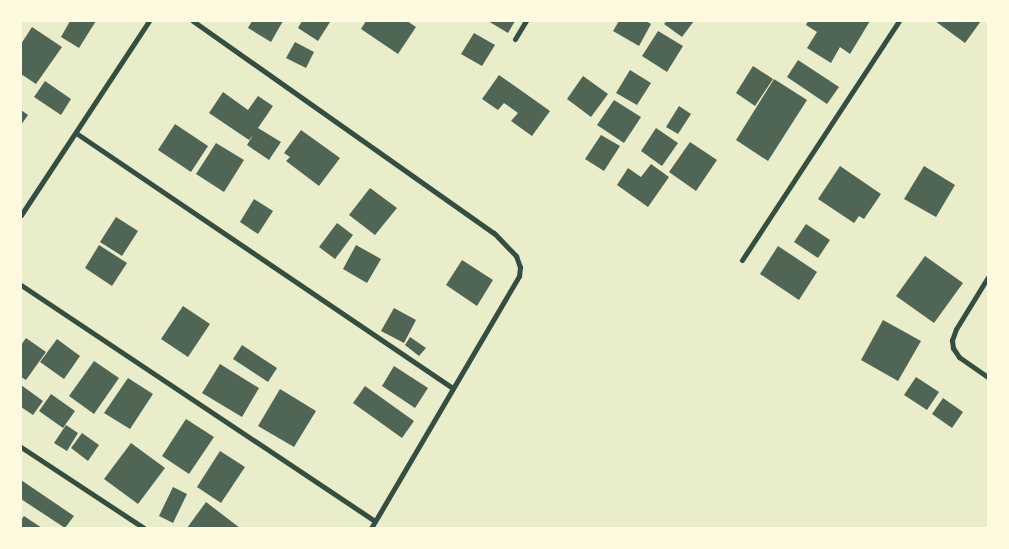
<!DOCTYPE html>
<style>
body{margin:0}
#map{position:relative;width:1009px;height:549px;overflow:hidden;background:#e9edc9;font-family:"Asap Condensed",sans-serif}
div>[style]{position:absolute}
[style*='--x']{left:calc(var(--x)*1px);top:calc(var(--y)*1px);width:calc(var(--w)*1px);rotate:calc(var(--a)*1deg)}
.building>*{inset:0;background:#4f6655}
.minor>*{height:5px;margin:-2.5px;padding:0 2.5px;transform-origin:2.5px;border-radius:2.5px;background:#344e41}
span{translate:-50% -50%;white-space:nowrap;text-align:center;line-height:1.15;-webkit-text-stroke:4px #fefae0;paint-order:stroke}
.frame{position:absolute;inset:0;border:22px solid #fefae0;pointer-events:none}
</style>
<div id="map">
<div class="building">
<div style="clip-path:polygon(70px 21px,96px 21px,79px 48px,61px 37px)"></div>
<div style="clip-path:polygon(252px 21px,283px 21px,271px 42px,248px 28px)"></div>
<div style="clip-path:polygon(302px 21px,329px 21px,330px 22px,318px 41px,298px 28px)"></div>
<div style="clip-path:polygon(366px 21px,407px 21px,416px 27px,398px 54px,361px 29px)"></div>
<div style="clip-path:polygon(488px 21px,515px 21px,508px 33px)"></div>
<div style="clip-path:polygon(619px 21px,646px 21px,651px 24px,639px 46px,613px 31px)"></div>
<div style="clip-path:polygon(667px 21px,694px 21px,682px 37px,664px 24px)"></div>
<div style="clip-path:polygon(808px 21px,870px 21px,850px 54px,840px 47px,831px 63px,807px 48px,817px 32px,806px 25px)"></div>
<div style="clip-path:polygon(935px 21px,981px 21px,965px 43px)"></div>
<div style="clip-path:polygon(32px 27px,62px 47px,36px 84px,21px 74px,21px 44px)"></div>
<div style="clip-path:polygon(658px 31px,683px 46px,667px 72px,642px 56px)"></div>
<div style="clip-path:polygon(474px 33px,495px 45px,482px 66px,461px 54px)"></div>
<div style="clip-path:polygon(295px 42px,314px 52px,306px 68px,286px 58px)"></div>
<div style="clip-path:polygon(798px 60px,839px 87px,827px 104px,787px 77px)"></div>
<div style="clip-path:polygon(753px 66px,773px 79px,755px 106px,736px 93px)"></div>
<div style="clip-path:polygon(630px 70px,651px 83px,637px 105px,616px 93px)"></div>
<div style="clip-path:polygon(499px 75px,550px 111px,532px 136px,511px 121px,518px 113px,504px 103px,498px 110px,482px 99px)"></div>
<div style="clip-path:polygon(583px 76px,608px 94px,591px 117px,567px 99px)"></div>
<div style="clip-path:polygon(774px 79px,807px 100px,768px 161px,736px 140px)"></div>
<div style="clip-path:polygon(45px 81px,71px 99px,61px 115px,34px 97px)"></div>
<div style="clip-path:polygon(223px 92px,248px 110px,258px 96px,273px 106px,258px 128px,281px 142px,269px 160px,247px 145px,253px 135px,249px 140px,209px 113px)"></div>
<div style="clip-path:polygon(614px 100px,641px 117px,624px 143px,597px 125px)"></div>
<div style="clip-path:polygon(679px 106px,691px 114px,678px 134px,666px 127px)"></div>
<div style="clip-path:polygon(21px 110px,28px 115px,21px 125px)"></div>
<div style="clip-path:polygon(175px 124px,208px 146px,191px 172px,158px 150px)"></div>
<div style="clip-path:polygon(656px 128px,678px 143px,662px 166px,641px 151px)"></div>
<div style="clip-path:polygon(301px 130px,340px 158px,319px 186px,286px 161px,290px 157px,284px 153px)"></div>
<div style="clip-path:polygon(601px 135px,620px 146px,604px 171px,585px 159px)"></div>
<div style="clip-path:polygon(690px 142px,717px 160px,696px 191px,669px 172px)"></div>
<div style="clip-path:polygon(216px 143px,244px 160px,224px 192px,196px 174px)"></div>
<div style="clip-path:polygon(651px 164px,669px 177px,648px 207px,617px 185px,628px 168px,641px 177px)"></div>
<div style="clip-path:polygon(840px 166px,881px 194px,864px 219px,859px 216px,854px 223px,818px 199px)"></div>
<div style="clip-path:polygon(924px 166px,955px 185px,936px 217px,904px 199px)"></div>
<div style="clip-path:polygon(370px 188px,397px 208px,375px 235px,349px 215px)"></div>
<div style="clip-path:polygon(254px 199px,273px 211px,258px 234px,240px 222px)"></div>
<div style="clip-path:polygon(116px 217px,138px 231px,122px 256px,100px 242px)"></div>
<div style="clip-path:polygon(337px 223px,353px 235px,335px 259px,319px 247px)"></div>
<div style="clip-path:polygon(806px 224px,830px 240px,818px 258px,794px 242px)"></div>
<div style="clip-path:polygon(99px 245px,127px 263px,112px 286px,85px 268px)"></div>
<div style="clip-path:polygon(356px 245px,381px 259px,367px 283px,343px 269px)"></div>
<div style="clip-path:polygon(778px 246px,817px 272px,799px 300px,760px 274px)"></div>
<div style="clip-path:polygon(925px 256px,963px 283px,934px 323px,896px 296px)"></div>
<div style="clip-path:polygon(462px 260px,493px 280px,477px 306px,446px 285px)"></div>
<div style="clip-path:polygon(183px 306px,210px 324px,188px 357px,161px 339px)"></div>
<div style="clip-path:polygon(394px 308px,416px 320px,404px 343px,381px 331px)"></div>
<div style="clip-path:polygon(883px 320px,921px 341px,898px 381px,861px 360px)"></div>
<div style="clip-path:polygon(410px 337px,426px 348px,419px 356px,405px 345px)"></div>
<div style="clip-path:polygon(26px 338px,46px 352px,26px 380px,21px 377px,21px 345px)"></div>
<div style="clip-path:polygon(57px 339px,80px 356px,64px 379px,40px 362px)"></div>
<div style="clip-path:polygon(242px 345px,277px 368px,268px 382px,233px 359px)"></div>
<div style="clip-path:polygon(94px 361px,119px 378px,94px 414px,69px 396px)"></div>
<div style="clip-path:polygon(220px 364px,259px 388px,242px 417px,202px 393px)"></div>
<div style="clip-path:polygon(394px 366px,428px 388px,415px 408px,382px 386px)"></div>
<div style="clip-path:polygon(916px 377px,939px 392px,927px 410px,904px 395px)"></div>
<div style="clip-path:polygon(128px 378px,153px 394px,130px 429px,104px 413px)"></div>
<div style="clip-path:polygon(21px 385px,43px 401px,33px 415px,21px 407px)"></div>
<div style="clip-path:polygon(365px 386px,414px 421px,402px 438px,353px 403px)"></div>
<div style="clip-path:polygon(280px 389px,316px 411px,294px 447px,258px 426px)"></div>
<div style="clip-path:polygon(51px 394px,75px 411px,63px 428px,39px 411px)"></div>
<div style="clip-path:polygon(943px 398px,963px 412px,952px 428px,932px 414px)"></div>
<div style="clip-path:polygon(186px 419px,214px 437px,189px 474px,162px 456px)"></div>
<div style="clip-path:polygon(66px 425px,78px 433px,67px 451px,54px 443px)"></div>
<div style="clip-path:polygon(82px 433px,99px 445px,88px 461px,71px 448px)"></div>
<div style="clip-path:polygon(131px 443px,165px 468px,138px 504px,104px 479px)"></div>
<div style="clip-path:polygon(220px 451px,245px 467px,221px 503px,197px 487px)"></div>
<div style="clip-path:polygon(21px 480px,74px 516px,65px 528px,21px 499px)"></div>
<div style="clip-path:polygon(173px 487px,187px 494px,173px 523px,159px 516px)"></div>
<div style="clip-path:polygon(206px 502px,240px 528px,187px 528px)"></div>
<div style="clip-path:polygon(24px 516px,42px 528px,21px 528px,21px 520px)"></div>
</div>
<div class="minor">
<div style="--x:193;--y:21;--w:368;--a:35.2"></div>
<div style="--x:494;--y:233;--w:32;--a:46"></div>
<div style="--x:516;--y:256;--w:12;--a:70"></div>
<div style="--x:520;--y:267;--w:9;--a:96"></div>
<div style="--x:519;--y:276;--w:292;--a:120.4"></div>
<div style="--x:515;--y:39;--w:21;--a:-59"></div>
<div style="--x:76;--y:133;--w:455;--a:34.1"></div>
<div style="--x:21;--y:215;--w:232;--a:-56.6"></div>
<div style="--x:742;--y:260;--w:286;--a:-56.7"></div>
<div style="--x:988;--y:277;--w:61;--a:121.6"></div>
<div style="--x:956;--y:329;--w:12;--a:110"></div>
<div style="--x:952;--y:340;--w:8;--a:83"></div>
<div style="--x:953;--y:348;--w:11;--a:56"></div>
<div style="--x:959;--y:357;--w:35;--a:35"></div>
<div style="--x:21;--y:285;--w:425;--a:33.7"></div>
<div style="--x:21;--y:447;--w:147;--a:33.4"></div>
</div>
<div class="frame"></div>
</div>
